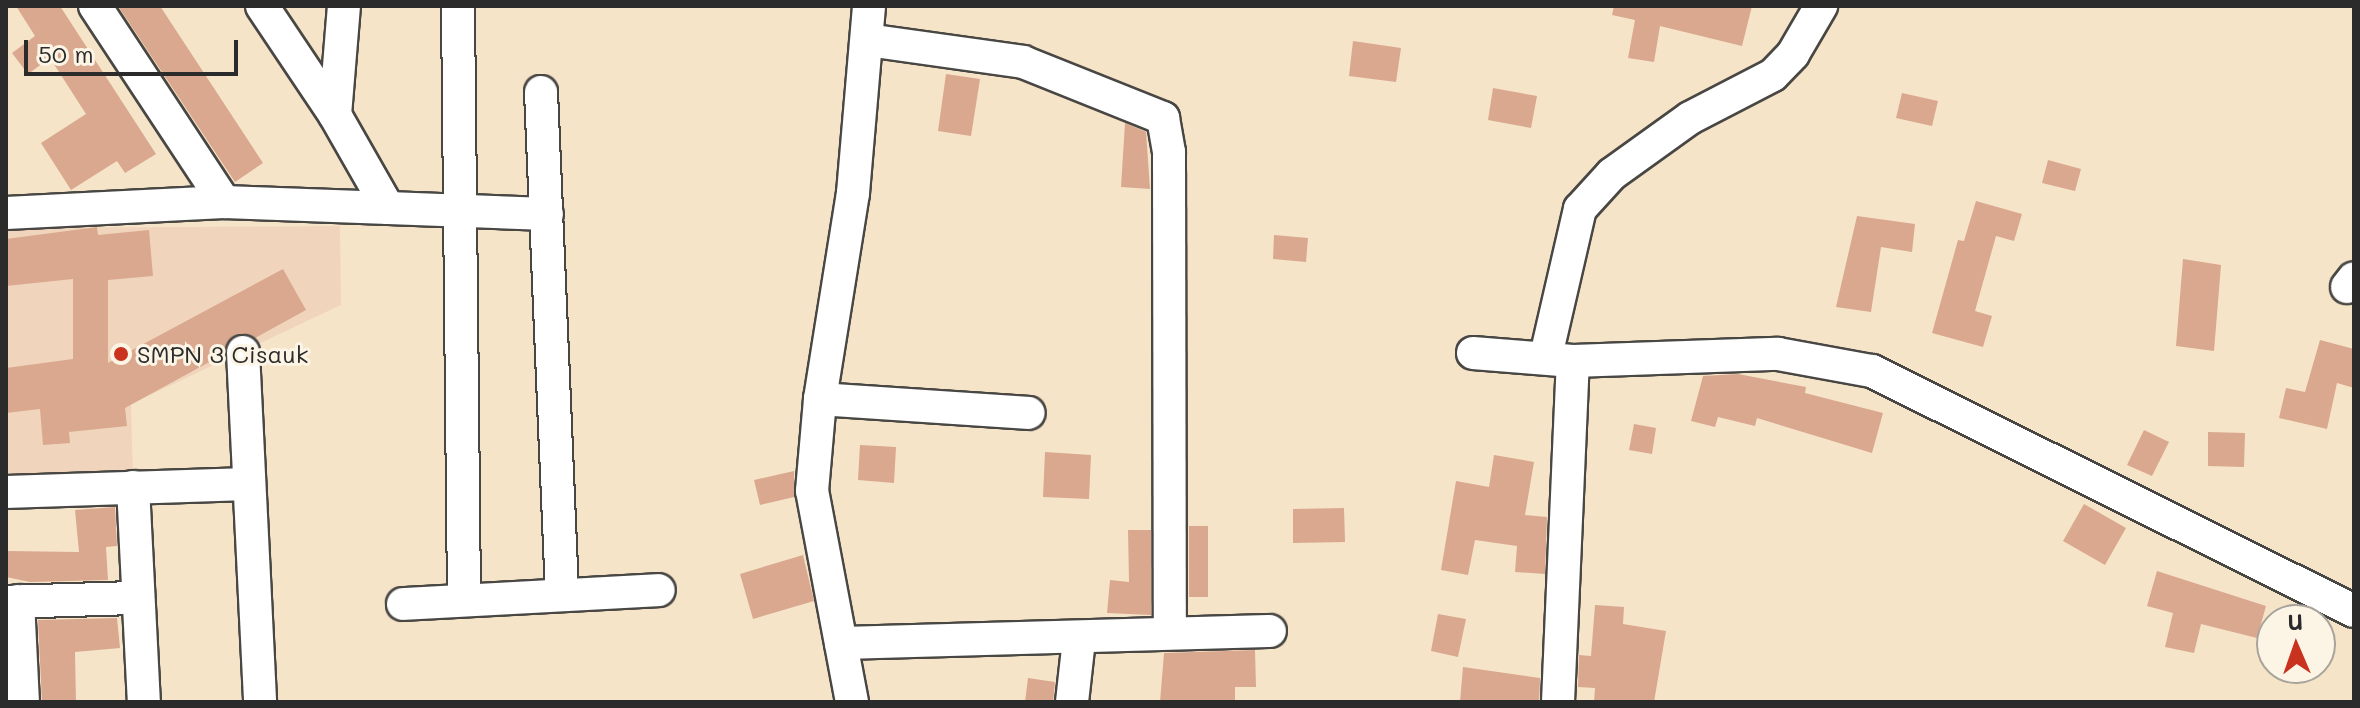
<!DOCTYPE html>
<style>
body{margin:0}
#map{position:relative;width:2360px;height:708px;overflow:hidden;background:#f6e4c9;font-family:Mali,sans-serif}
div>[style]{position:absolute}
[style*='--x']{left:calc(var(--x)*1px);top:calc(var(--y)*1px);width:calc(var(--w)*1px);rotate:calc(var(--a)*1deg)}
.built>*{inset:0;background:#f0d5bc}
.building>*{inset:0;background:#d9a88f}
.roads{filter:drop-shadow(2px 0 #494743) drop-shadow(-2px 0 #494743) drop-shadow(0 2px #494743) drop-shadow(0 -2px #494743)}
.minor>*{height:32px;margin:-16px;padding:0 16px;transform-origin:16px;border-radius:16px;background:#fff}
.dots>*{width:22px;height:22px;translate:-50% -50%;box-sizing:border-box;border:4px solid #fcf5e5;border-radius:50%}
span{translate:-50% -50%;white-space:nowrap;text-align:center;line-height:1.15;-webkit-text-stroke:6px #fcf5e5;paint-order:stroke}
.poi-label{font-size:24px;color:#2b2b2b}
.left{translate:0 -50%;text-align:left}
.frame{position:absolute;inset:0;border:8px solid #2b2b2b;pointer-events:none}
.north{position:absolute;left:2256px;top:604px;width:80px;height:80px;box-sizing:border-box;background:#fcf5e5;border:2px solid #a8a49b;border-radius:50%;rotate:358deg;font-size:22px;font-weight:700;line-height:32px;text-align:center;color:#2b2b2b}
.north::after{content:'';display:block;margin:auto;width:28px;height:36px;background:#c8321e;clip-path:polygon(50% 0,100% 100%,50% 72%,0 100%)}
.scale{position:absolute;left:24px;top:40px;width:214px;height:36px;box-sizing:border-box;border:4px solid #2b2b2b;border-top:0;padding-left:10px;font-size:24px;line-height:28px;white-space:nowrap;color:#2b2b2b;-webkit-text-stroke:6px #fcf5e5;paint-order:stroke}
</style>
<div id="map">
<div class="built">
<div style="clip-path:polygon(340px 226px,341px 305px,131px 404px,133px 480px,6px 487px,6px 228px)"></div>
</div>
<div class="building">
<div style="clip-path:polygon(16px 6px,60px 6px,156px 154px,125px 173px,117px 161px,71px 190px,41px 143px,86px 114px,50px 58px,28px 74px,12px 53px,35px 36px)"></div>
<div style="clip-path:polygon(118px 6px,160px 6px,263px 163px,235px 182px)"></div>
<div style="clip-path:polygon(1614px 6px,1752px 6px,1742px 46px,1660px 26px,1654px 62px,1628px 58px,1635px 20px,1612px 15px)"></div>
<div style="clip-path:polygon(1353px 41px,1401px 48px,1396px 82px,1349px 76px)"></div>
<div style="clip-path:polygon(946px 74px,980px 79px,971px 136px,938px 131px)"></div>
<div style="clip-path:polygon(1493px 88px,1537px 96px,1531px 128px,1488px 120px)"></div>
<div style="clip-path:polygon(1902px 93px,1938px 101px,1932px 126px,1896px 118px)"></div>
<div style="clip-path:polygon(1125px 123px,1146px 132px,1150px 189px,1121px 187px)"></div>
<div style="clip-path:polygon(2048px 160px,2081px 169px,2075px 191px,2042px 183px)"></div>
<div style="clip-path:polygon(1976px 201px,2022px 214px,2014px 241px,1996px 236px,1975px 311px,1992px 316px,1983px 347px,1932px 333px,1958px 240px,1964px 241px)"></div>
<div style="clip-path:polygon(1857px 216px,1915px 224px,1912px 252px,1881px 247px,1871px 312px,1836px 307px)"></div>
<div style="clip-path:polygon(97px 227px,98px 235px,149px 230px,153px 276px,108px 280px,108px 363px,283px 269px,306px 310px,255px 338px,232px 337px,224px 354px,125px 408px,127px 426px,69px 432px,70px 443px,43px 445px,40px 409px,6px 413px,6px 368px,73px 359px,73px 279px,6px 286px,6px 239px)"></div>
<div style="clip-path:polygon(1274px 235px,1308px 238px,1306px 262px,1273px 259px)"></div>
<div style="clip-path:polygon(2183px 259px,2221px 265px,2214px 351px,2176px 346px)"></div>
<div style="clip-path:polygon(2320px 340px,2354px 349px,2354px 388px,2337px 383px,2327px 429px,2279px 418px,2286px 388px,2305px 392px)"></div>
<div style="clip-path:polygon(1738px 374px,1806px 387px,1805px 393px,1883px 413px,1872px 453px,1757px 418px,1755px 426px,1718px 417px,1715px 427px,1691px 421px,1703px 376px)"></div>
<div style="clip-path:polygon(1634px 424px,1656px 428px,1652px 454px,1629px 450px)"></div>
<div style="clip-path:polygon(2144px 430px,2169px 442px,2152px 476px,2127px 465px)"></div>
<div style="clip-path:polygon(2208px 432px,2245px 433px,2244px 467px,2208px 466px)"></div>
<div style="clip-path:polygon(860px 445px,896px 447px,894px 483px,858px 480px)"></div>
<div style="clip-path:polygon(1045px 452px,1091px 455px,1089px 499px,1043px 497px)"></div>
<div style="clip-path:polygon(1494px 455px,1534px 462px,1525px 515px,1547px 517px,1545px 574px,1515px 572px,1517px 546px,1475px 540px,1468px 575px,1441px 570px,1456px 481px,1489px 487px)"></div>
<div style="clip-path:polygon(794px 471px,794px 497px,760px 505px,754px 480px)"></div>
<div style="clip-path:polygon(2084px 504px,2126px 528px,2105px 565px,2063px 541px)"></div>
<div style="clip-path:polygon(115px 507px,117px 546px,106px 547px,108px 580px,30px 582px,6px 577px,6px 551px,79px 552px,75px 510px)"></div>
<div style="clip-path:polygon(1344px 508px,1345px 542px,1293px 543px,1293px 509px)"></div>
<div style="clip-path:polygon(1189px 526px,1208px 526px,1208px 597px,1189px 597px)"></div>
<div style="clip-path:polygon(1128px 530px,1151px 530px,1151px 615px,1107px 613px,1110px 580px,1129px 582px)"></div>
<div style="clip-path:polygon(803px 555px,814px 601px,753px 619px,740px 574px)"></div>
<div style="clip-path:polygon(2157px 571px,2266px 606px,2257px 638px,2201px 624px,2194px 653px,2165px 647px,2173px 613px,2147px 606px)"></div>
<div style="clip-path:polygon(1595px 605px,1624px 607px,1623px 624px,1666px 631px,1654px 702px,1594px 702px,1595px 688px,1578px 687px,1579px 655px,1591px 656px)"></div>
<div style="clip-path:polygon(1438px 614px,1466px 619px,1458px 657px,1431px 651px)"></div>
<div style="clip-path:polygon(117px 618px,120px 648px,75px 652px,76px 702px,42px 702px,38px 620px)"></div>
<div style="clip-path:polygon(1255px 650px,1256px 687px,1235px 687px,1235px 702px,1160px 702px,1164px 653px)"></div>
<div style="clip-path:polygon(1463px 667px,1540px 678px,1539px 702px,1460px 702px)"></div>
<div style="clip-path:polygon(1028px 678px,1055px 682px,1053px 702px,1025px 702px)"></div>
</div>
<div class="roads">
<div class="minor">
<div style="--x:95;--y:6;--w:235;--a:56.6"></div>
<div style="--x:262;--y:6;--w:131;--a:56.2"></div>
<div style="--x:335;--y:115;--w:107;--a:60.3"></div>
<div style="--x:388;--y:208;--w:159;--a:2.2"></div>
<div style="--x:458;--y:6;--w:594;--a:89.42"></div>
<div style="--x:867;--y:40;--w:158;--a:8"></div>
<div style="--x:1023;--y:62;--w:151;--a:21.8"></div>
<div style="--x:1163;--y:118;--w:35;--a:80"></div>
<div style="--x:1169;--y:152;--w:480;--a:89.9"></div>
<div style="--x:541;--y:92;--w:501;--a:87.6"></div>
<div style="--x:335;--y:115;--w:109;--a:-85.3"></div>
<div style="--x:6;--y:213;--w:218;--a:-2.9"></div>
<div style="--x:224;--y:202;--w:164;--a:2.1"></div>
<div style="--x:2347;--y:287;--w:11;--a:-52"></div>
<div style="--x:243;--y:352;--w:350;--a:87.2"></div>
<div style="--x:1473;--y:353;--w:100;--a:4.6"></div>
<div style="--x:1573;--y:361;--w:205;--a:-2"></div>
<div style="--x:1778;--y:354;--w:96;--a:10.3"></div>
<div style="--x:1872;--y:371;--w:538;--a:26.47"></div>
<div style="--x:1546;--y:356;--w:151;--a:-77"></div>
<div style="--x:1580;--y:209;--w:47;--a:-47.6"></div>
<div style="--x:1612;--y:174;--w:96;--a:-35.7"></div>
<div style="--x:1690;--y:118;--w:93;--a:-27.4"></div>
<div style="--x:1773;--y:75;--w:29;--a:-46"></div>
<div style="--x:1793;--y:54;--w:56;--a:-59.7"></div>
<div style="--x:820;--y:399;--w:209;--a:3.8"></div>
<div style="--x:133;--y:487;--w:215;--a:87.1"></div>
<div style="--x:6;--y:492;--w:241;--a:-1.9"></div>
<div style="--x:18;--y:601;--w:101;--a:87.2"></div>
<div style="--x:6;--y:602;--w:130;--a:-1.8"></div>
<div style="--x:403;--y:604;--w:256;--a:-3.1"></div>
<div style="--x:841;--y:643;--w:429;--a:-1.6"></div>
<div style="--x:852;--y:702;--w:215;--a:-100.7"></div>
<div style="--x:812;--y:491;--w:92;--a:-85"></div>
<div style="--x:820;--y:399;--w:209;--a:-80.9"></div>
<div style="--x:853;--y:193;--w:188;--a:-85.1"></div>
<div style="--x:1072;--y:702;--w:62;--a:-83.6"></div>
<div style="--x:1558;--y:702;--w:341;--a:-87.5"></div>
</div>
</div>
<div class="dots">
<div style="left:121px;top:354px;background:#c8321e"></div>
</div>
<div class="poi-label">
<span class="left" style="left:137px;top:354px">SMPN 3 Cisauk</span>
</div>
<div class="frame"></div>
<div class="north">U</div>
<div class="scale">50 m</div>
</div>
